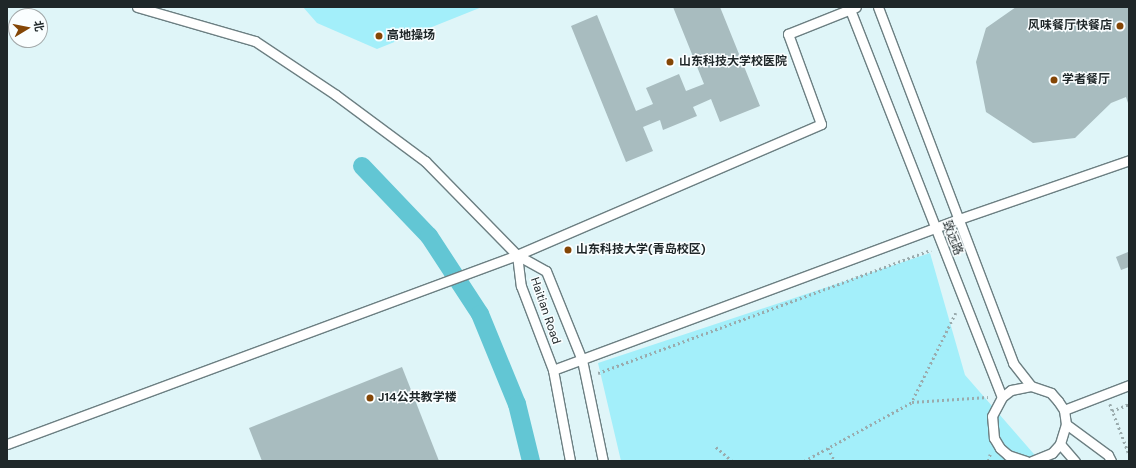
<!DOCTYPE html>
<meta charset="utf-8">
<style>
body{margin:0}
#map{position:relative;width:1136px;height:468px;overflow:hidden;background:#dff5f8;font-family:"DM Sans","Noto Sans SC",sans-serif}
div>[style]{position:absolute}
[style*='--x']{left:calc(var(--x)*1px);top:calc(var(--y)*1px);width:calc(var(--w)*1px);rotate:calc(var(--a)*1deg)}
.green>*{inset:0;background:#a3effa}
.canal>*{height:18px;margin:-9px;padding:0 9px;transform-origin:9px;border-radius:9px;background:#62c6d4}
.building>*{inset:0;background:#a8bcbf}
.path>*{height:2.5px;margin-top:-1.25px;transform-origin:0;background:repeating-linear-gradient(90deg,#9aabad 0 2px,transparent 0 5px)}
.roads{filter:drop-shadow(1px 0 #6c7f82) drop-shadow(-1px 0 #6c7f82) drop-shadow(0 1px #6c7f82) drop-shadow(0 -1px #6c7f82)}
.lane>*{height:9px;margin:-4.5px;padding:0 4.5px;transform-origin:4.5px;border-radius:4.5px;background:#fff}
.dots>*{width:11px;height:11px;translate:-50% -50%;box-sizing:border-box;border:2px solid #fafeff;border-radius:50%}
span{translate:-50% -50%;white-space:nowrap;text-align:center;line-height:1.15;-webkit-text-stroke:3px #fafeff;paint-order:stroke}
.poi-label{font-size:12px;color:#1f2729;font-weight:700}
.right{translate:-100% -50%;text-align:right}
.left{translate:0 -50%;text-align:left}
.street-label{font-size:12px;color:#1f2729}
.frame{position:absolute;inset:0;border:8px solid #1f2729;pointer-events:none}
.north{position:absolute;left:8px;top:8px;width:40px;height:40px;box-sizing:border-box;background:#fafeff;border:1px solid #a2a8a9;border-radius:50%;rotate:80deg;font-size:11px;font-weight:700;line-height:16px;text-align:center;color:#1f2729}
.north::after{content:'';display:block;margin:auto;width:14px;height:18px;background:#844606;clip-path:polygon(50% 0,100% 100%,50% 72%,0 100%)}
</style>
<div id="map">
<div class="green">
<div style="clip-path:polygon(303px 7px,482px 7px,377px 49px,317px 23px)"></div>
<div style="clip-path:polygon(930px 253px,965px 375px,1040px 461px,621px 461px,598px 363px)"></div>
</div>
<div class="canal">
<div style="--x:362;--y:166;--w:97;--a:46.3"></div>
<div style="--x:429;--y:236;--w:93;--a:56.8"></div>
<div style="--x:480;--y:314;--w:97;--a:67.7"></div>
<div style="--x:517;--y:404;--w:59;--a:76.2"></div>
</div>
<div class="building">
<div style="clip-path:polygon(673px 7px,720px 7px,760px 106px,720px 122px,711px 99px,693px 107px,697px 116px,663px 130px,660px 120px,643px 127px,653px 151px,626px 162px,571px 26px,597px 15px,636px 111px,653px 104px,646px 88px,679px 74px,686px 91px,704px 84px)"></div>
<div style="clip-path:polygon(1016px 7px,1129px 7px,1129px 106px,1126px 97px,1111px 103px,1075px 138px,1033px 143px,986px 112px,976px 62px,986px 28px)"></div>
<div style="clip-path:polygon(1128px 252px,1129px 267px,1121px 270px,1116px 257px)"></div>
<div style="clip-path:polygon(402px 367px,439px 461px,262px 461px,249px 428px)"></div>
</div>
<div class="path">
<div style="--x:956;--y:313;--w:99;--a:116.3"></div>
<div style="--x:912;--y:402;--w:76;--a:-3.8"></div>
<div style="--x:598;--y:373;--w:355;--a:-20.3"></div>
<div style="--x:1110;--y:404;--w:53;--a:69.2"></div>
<div style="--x:1112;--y:411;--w:18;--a:-22"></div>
<div style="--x:716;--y:447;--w:21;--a:41"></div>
<div style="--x:828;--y:448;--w:15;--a:62"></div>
<div style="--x:804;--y:461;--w:123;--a:-28.6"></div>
<div style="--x:988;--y:461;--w:7;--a:-74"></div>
</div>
<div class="roads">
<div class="lane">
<div style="--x:137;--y:7;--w:123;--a:16.1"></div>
<div style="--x:255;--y:41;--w:97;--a:33.7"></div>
<div style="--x:336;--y:95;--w:111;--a:36.6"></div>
<div style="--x:425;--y:161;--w:132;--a:45.6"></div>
<div style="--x:517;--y:255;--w:33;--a:29"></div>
<div style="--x:546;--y:271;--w:96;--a:68"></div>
<div style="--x:582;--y:360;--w:103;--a:78.3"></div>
<div style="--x:849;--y:7;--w:419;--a:68.6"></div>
<div style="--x:878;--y:7;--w:381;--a:69.2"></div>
<div style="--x:1013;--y:363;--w:29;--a:52"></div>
<div style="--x:517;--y:255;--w:31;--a:83"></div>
<div style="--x:521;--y:286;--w:90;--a:69.1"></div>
<div style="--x:553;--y:370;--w:93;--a:79.4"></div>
<div style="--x:553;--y:370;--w:433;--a:-20.4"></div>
<div style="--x:959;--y:219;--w:180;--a:-19.1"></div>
<div style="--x:1064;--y:410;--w:70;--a:-21"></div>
<div style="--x:1066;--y:424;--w:52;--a:36.4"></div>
<div style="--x:1108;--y:455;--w:7;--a:63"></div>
<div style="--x:7;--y:444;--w:544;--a:-20.33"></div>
<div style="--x:517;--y:255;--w:331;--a:-23.3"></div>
<div style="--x:821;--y:124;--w:96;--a:-110.1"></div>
<div style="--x:788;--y:34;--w:73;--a:-21.7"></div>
<div style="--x:1060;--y:444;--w:23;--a:49"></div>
<div style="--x:1026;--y:461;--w:19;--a:-162"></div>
<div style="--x:1008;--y:455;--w:11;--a:-139"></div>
<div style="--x:1000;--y:448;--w:12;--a:-121"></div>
<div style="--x:994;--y:438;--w:22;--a:-95"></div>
<div style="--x:992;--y:416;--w:21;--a:-62"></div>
<div style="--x:1002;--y:397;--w:11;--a:-38"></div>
<div style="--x:1011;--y:390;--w:20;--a:-11"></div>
<div style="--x:1031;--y:386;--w:21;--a:19"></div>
<div style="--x:1051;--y:393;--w:11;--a:49"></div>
<div style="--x:1058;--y:401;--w:11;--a:56"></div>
<div style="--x:1064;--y:410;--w:14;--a:82"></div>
<div style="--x:1066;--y:424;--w:21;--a:107"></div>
<div style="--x:1060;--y:444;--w:12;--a:132"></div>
<div style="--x:1052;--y:453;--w:22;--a:158"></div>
</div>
</div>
<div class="dots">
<div style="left:1120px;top:26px;background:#844606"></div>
<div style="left:379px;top:36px;background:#844606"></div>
<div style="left:670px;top:62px;background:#844606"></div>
<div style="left:1054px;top:80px;background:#844606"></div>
<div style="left:568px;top:250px;background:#844606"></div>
<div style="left:370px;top:398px;background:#844606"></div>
</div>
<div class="poi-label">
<span class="right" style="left:1112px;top:26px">风味餐厅快餐店</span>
<span class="left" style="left:387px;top:36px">高地操场</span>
<span class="left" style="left:679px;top:62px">山东科技大学校医院</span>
<span class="left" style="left:1062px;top:80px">学者餐厅</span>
<span class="left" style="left:576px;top:250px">山东科技大学(青岛校区)</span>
<span class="left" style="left:378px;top:398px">J14公共教学楼</span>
</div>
<div class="street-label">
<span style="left:952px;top:238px;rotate:69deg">致远路</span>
<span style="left:545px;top:311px;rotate:71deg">Haitian Road</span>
</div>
<div class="frame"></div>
<div class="north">北</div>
</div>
